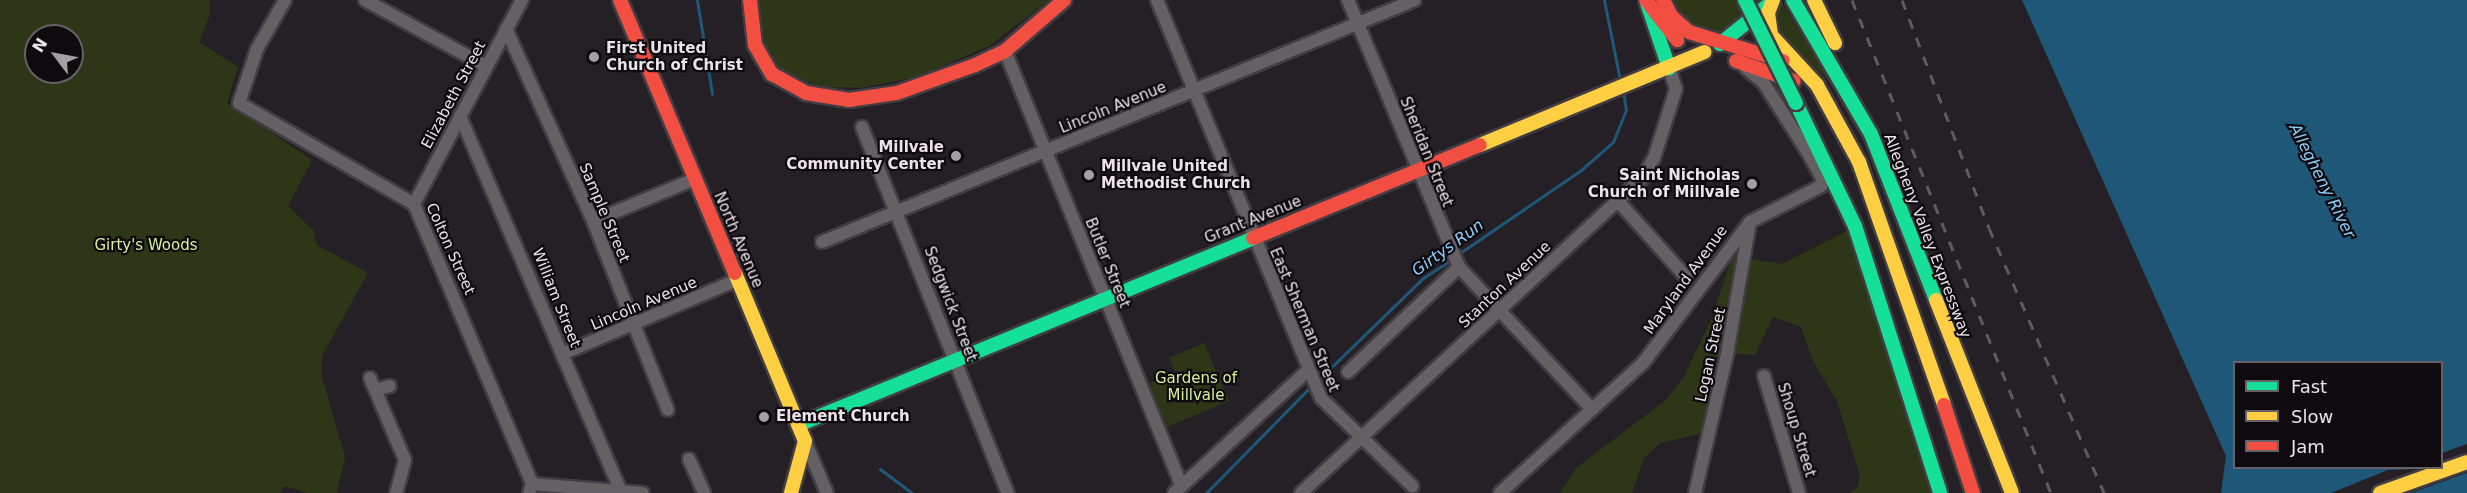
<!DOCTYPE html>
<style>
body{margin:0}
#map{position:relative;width:2467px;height:493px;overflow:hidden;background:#252026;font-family:"DejaVu Sans",sans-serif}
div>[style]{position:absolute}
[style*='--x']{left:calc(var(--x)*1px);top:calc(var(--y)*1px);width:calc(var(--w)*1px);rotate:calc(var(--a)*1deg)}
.green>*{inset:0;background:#2d3617}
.water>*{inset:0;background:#1f5779}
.pier>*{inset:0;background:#252026}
.stream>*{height:3px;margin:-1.5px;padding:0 1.5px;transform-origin:1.5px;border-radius:1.5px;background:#1f5779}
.roads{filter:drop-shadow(2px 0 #423d43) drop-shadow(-2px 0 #423d43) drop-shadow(0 2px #423d43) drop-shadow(0 -2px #423d43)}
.street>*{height:12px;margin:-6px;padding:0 6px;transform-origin:6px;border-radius:6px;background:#646064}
.fast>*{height:14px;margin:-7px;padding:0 7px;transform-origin:7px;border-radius:7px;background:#16e098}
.slow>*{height:14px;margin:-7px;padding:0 7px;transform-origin:7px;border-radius:7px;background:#ffcf43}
.jam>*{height:14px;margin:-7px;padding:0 7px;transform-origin:7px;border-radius:7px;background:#f24e42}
.rail>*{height:3px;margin-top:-1.5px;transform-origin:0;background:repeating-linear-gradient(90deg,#5e5a5e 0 10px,transparent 0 20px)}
.bridges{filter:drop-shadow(2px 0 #423d43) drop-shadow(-2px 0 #423d43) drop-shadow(0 2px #423d43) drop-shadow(0 -2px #423d43)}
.fast-bridge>*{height:14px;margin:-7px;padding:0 7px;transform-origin:7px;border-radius:7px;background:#16e098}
.dots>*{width:16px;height:16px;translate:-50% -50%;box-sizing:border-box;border:3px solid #0e0a0e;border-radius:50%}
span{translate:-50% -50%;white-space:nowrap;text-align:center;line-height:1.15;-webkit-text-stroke:4.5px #0e0a0e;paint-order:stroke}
.poi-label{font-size:15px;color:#eae3ea;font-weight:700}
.left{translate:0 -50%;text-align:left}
.right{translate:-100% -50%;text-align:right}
.street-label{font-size:15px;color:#eae3ea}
.park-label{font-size:15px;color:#d5f29a}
.water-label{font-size:16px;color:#8ccffd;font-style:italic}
.legend{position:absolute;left:2233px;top:361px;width:210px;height:108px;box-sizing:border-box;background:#0e0a0e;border:2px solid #666166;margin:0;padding:8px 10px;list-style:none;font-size:18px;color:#eae3ea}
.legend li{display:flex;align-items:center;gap:12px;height:30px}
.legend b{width:30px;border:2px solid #666166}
.north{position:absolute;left:24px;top:24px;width:60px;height:60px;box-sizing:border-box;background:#0e0a0e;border:2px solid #666166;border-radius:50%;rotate:302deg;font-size:16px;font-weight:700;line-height:24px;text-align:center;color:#eae3ea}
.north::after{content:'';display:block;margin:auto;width:21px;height:27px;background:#a59fa5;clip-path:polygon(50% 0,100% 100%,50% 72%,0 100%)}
</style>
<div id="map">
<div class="green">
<div style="clip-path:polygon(evenodd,0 0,210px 0,210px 15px,199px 42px,238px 67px,227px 103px,312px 160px,288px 206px,314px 231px,317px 245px,368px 273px,322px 356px,322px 377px,345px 457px,337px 493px,308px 493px,285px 486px,280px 493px,0 493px,0 0,36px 36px,72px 36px,72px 72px,36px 72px,36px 36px)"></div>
<div style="clip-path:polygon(758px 0,1049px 0,989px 46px,917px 77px,861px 88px,822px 87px,786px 74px,771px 61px,765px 44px)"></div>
<div style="clip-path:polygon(1670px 0,1764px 0,1720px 32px,1690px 26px)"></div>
<div style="clip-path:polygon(1781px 1px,1831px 83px,1783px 38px,1773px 17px)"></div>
<div style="clip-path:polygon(1847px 231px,1932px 493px,1849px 493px,1857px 488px,1860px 476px,1837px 401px,1813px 361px,1801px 327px,1773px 317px,1755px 355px,1733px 354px,1751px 259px,1782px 264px)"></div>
<div style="clip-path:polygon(1732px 257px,1740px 258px,1703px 433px,1660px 443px,1644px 458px,1632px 493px,1560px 493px,1576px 468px,1666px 400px,1684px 376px,1711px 320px)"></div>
<div style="clip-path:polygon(1204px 343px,1229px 401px,1167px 427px,1149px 383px,1175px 372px,1169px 358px)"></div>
</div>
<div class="water">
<div style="clip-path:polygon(evenodd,2022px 0,2467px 0,2467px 493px,2221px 493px,2226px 456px,2022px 0,2234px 362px,2442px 362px,2442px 468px,2234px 468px,2234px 362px)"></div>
</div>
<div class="pier">
<div style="clip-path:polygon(2467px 444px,2467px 473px,2411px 493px,2331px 493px,2388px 470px,2442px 468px,2442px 453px)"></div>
</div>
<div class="stream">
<div style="--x:697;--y:0;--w:95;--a:80.9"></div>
<div style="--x:1604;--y:0;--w:82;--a:78.7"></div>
<div style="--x:1457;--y:255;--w:150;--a:-34.4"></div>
<div style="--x:1581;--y:170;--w:43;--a:-41.2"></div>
<div style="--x:1613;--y:142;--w:35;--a:-68"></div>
<div style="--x:1626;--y:110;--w:18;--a:-99"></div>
<div style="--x:1317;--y:381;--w:148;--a:-44.2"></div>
<div style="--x:1423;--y:278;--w:35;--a:-33"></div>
<div style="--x:880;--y:469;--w:40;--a:37"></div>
<div style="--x:1206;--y:493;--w:151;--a:-45.5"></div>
</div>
<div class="roads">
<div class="street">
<div style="--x:285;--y:0;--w:56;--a:119.7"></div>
<div style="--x:257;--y:49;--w:57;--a:108.4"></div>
<div style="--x:239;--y:103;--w:202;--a:30"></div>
<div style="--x:414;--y:204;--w:304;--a:67.1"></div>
<div style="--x:532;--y:484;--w:9;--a:108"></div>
<div style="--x:365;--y:0;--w:138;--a:28.6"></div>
<div style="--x:1157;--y:0;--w:430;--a:67.6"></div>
<div style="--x:1321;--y:398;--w:127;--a:44"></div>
<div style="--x:1348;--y:0;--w:289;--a:67.4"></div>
<div style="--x:1459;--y:267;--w:195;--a:46.9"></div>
<div style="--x:506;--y:29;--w:211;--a:65.6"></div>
<div style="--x:593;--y:221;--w:203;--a:68.4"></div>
<div style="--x:1005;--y:51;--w:470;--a:67.9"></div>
<div style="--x:460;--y:116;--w:409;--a:66.8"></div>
<div style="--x:862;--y:127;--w:394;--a:68.3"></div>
<div style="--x:1617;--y:200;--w:103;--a:48.1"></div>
<div style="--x:414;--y:204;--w:231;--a:-62.1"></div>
<div style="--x:593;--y:221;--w:110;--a:-22.4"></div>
<div style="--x:822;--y:242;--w:640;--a:-22.2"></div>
<div style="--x:562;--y:354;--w:190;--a:-22.9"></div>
<div style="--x:1348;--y:372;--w:153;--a:-43.4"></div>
<div style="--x:1764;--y:376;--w:122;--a:73.3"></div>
<div style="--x:370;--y:378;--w:89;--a:66.9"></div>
<div style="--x:405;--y:460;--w:34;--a:105"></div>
<div style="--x:378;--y:389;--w:12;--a:-14"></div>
<div style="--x:805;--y:441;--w:56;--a:67.1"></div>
<div style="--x:689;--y:459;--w:37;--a:66"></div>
<div style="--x:532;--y:484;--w:111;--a:4.6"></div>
<div style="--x:1174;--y:493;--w:182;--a:-42.5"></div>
<div style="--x:1301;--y:493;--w:466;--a:-42.7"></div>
<div style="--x:1643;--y:177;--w:22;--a:-60"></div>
<div style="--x:1654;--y:158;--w:72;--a:-72.3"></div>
<div style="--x:1676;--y:89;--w:22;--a:-108"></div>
<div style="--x:1500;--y:493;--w:193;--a:-42.3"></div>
<div style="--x:1643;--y:363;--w:177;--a:-52.8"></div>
<div style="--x:1750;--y:222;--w:80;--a:-26.9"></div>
<div style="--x:1821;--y:186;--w:8;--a:-83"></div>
<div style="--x:1822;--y:178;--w:31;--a:-119"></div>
<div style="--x:1807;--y:151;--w:82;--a:-122.5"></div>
<div style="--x:1763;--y:82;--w:22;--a:-141"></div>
<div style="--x:1695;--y:493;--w:143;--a:-77"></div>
<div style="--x:1727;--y:354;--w:134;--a:-80.1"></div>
</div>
<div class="fast">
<div style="--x:1793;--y:0;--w:155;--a:59.8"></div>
<div style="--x:1871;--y:134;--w:178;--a:68.6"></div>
<div style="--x:1647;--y:3;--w:69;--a:71.3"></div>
<div style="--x:1720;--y:44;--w:60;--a:-39"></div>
<div style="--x:1796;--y:103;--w:136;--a:64.4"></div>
<div style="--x:1855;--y:226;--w:280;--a:72.3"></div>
<div style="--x:798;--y:425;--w:492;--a:-22.3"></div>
</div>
<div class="slow">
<div style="--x:1773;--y:0;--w:14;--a:111"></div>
<div style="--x:1768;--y:13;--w:22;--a:82"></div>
<div style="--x:1771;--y:35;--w:68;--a:47.4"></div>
<div style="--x:1817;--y:85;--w:88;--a:61.4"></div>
<div style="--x:1859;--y:162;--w:257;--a:70.7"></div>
<div style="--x:1814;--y:0;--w:48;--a:64"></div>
<div style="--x:1480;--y:145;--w:243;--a:-22.5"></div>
<div style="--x:735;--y:273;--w:182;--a:67.4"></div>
<div style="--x:805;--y:441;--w:54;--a:105.1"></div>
<div style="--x:1936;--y:300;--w:207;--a:68.5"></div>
<div style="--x:2380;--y:493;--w:92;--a:-19.6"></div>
</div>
<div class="jam">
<div style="--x:620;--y:0;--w:296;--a:67.2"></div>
<div style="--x:750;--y:0;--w:45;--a:83.7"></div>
<div style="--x:755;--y:45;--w:34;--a:60"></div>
<div style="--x:772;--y:74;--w:39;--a:29"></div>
<div style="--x:806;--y:93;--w:44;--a:9.2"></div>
<div style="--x:849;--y:100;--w:49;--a:-8.3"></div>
<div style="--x:897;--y:93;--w:83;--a:-19.7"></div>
<div style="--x:975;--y:65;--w:33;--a:-25"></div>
<div style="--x:1005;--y:51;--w:78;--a:-40.8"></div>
<div style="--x:1646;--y:0;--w:51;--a:52.2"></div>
<div style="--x:1663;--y:0;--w:18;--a:63"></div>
<div style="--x:1671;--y:16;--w:24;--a:42"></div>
<div style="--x:1689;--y:32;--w:98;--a:17.1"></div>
<div style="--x:1736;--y:61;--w:61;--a:19"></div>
<div style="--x:1253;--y:238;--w:245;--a:-22.3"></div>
<div style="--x:1944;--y:405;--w:93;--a:71.8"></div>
</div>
</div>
<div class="rail">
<div style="--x:1852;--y:0;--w:532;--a:68.02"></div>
<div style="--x:1902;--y:0;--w:244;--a:69.1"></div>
<div style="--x:1989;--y:228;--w:289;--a:66.5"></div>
</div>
<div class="bridges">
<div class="fast-bridge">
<div style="--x:1745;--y:0;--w:115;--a:63.7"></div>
</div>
</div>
<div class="dots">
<div style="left:594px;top:57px;background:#a59fa5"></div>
<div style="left:956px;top:156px;background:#a59fa5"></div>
<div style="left:1089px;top:175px;background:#a59fa5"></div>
<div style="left:1752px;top:184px;background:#a59fa5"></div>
<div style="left:764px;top:417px;background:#a59fa5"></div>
</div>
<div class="poi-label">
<span class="left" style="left:606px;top:57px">First United<br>Church of Christ</span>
<span class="right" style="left:944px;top:156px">Millvale<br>Community Center</span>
<span class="left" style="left:1101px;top:175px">Millvale United<br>Methodist Church</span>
<span class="right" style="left:1740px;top:184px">Saint Nicholas<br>Church of Millvale</span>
<span class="left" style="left:776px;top:417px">Element Church</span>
</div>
<div class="street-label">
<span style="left:454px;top:95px;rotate:-62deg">Elizabeth Street</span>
<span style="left:1113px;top:108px;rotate:-22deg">Lincoln Avenue</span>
<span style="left:1426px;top:152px;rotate:68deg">Sheridan Street</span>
<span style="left:604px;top:213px;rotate:67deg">Sample Street</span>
<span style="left:1253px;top:220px;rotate:-22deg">Grant Avenue</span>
<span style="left:1927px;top:236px;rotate:69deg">Allegheny Valley Expressway</span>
<span style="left:738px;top:240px;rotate:67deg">North Avenue</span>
<span style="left:450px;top:249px;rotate:66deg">Colton Street</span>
<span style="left:1107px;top:263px;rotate:68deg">Butler Street</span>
<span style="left:1686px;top:280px;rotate:-54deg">Maryland Avenue</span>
<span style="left:1505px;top:285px;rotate:-43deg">Stanton Avenue</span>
<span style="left:556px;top:298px;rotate:68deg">William Street</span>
<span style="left:644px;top:304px;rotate:-23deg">Lincoln Avenue</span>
<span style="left:950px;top:304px;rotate:69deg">Sedgwick Street</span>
<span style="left:1304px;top:320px;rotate:67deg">East Sherman Street</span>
<span style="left:1711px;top:355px;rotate:-78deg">Logan Street</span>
<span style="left:1796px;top:430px;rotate:73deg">Shoup Street</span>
</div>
<div class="park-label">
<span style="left:146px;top:246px">Girty's Woods</span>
<span style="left:1196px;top:387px">Gardens of<br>Millvale</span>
</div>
<div class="water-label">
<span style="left:2322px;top:181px;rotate:63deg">Allegheny River</span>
<span style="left:1448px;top:248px;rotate:-36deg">Girtys Run</span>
</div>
<ul class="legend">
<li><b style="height:8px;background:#16e098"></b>Fast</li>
<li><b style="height:8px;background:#ffcf43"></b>Slow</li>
<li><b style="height:8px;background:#f24e42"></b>Jam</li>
</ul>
<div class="north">N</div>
</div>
